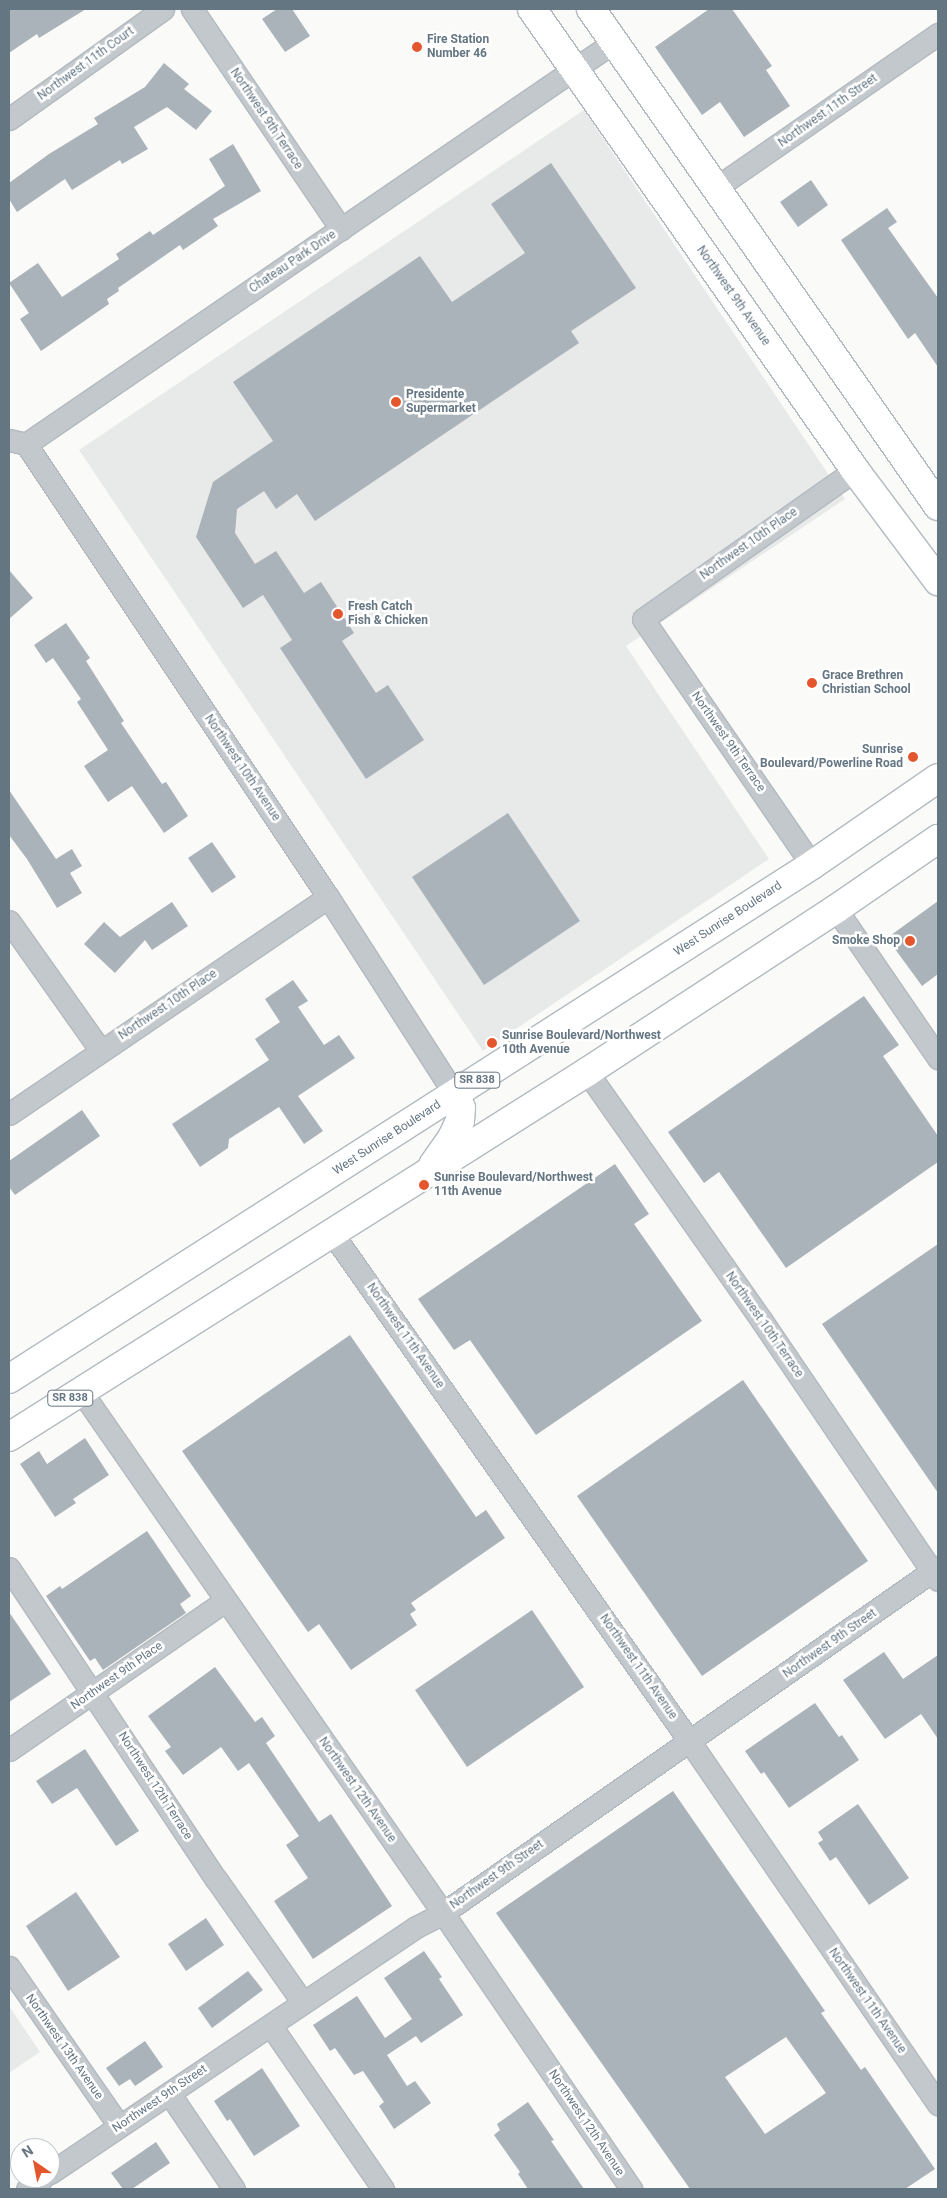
<!DOCTYPE html>
<style>
body{margin:0}
#map{position:relative;width:947px;height:2198px;overflow:hidden;background:#fafaf8;font-family:Roboto,sans-serif}
div>[style]{position:absolute}
[style*='--x']{left:calc(var(--x)*1px);top:calc(var(--y)*1px);width:calc(var(--w)*1px);rotate:calc(var(--a)*1deg)}
.built>*{inset:0;background:#e8e9e9}
.building>*{inset:0;background:#aab3b9}
.roads{filter:drop-shadow(1px 0 #b3babf) drop-shadow(-1px 0 #b3babf) drop-shadow(0 1px #b3babf) drop-shadow(0 -1px #b3babf)}
.street>*{height:21px;margin:-10.5px;padding:0 10.5px;transform-origin:10.5px;border-radius:10.5px;background:#c3c8cc}
.secondary>*{height:28px;margin:-14px;padding:0 14px;transform-origin:14px;border-radius:14px;background:#fff}
.primary>*{height:28px;margin:-14px;padding:0 14px;transform-origin:14px;border-radius:14px;background:#fff}
.dots>*{width:14px;height:14px;translate:-50% -50%;box-sizing:border-box;border:2px solid #fff;border-radius:50%}
span{translate:-50% -50%;white-space:nowrap;text-align:center;line-height:1.15;-webkit-text-stroke:5px #fff;paint-order:stroke}
.shield-label span{padding:1px 4px;background:#fff;border:1px solid;border-radius:4px;-webkit-text-stroke-width:0}
.shield-label{font-size:11px;color:#657683;font-weight:700}
.poi-label{font-size:12px;color:#657683;font-weight:700}
.left{translate:0 -50%;text-align:left}
.right{translate:-100% -50%;text-align:right}
.street-label{font-size:12px;color:#657683}
.frame{position:absolute;inset:0;border:10px solid #657683;pointer-events:none}
.north{position:absolute;left:10px;top:2138px;width:50px;height:50px;box-sizing:border-box;background:#fff;border:1px solid #c1c8cd;border-radius:50%;rotate:327deg;font-size:14px;font-weight:700;line-height:20px;text-align:center;color:#657683}
.north::after{content:'';display:block;margin:auto;width:18px;height:22px;background:#e4572e;clip-path:polygon(50% 0,100% 100%,50% 72%,0 100%)}
</style>
<div id="map">
<div class="built">
<div style="clip-path:polygon(584px 110px,845px 499px,626px 646px,769px 859px,483px 1051px,79px 450px)"></div>
<div style="clip-path:polygon(9px 2006px,40px 2052px,9px 2073px)"></div>
</div>
<div class="building">
<div style="clip-path:polygon(9px 9px,86px 9px,39px 38px,37px 34px,9px 53px)"></div>
<div style="clip-path:polygon(277px 9px,292px 9px,310px 36px,285px 52px,262px 19px)"></div>
<div style="clip-path:polygon(709px 9px,732px 9px,772px 66px,766px 70px,790px 106px,744px 137px,720px 102px,702px 115px,655px 47px)"></div>
<div style="clip-path:polygon(164px 63px,189px 84px,184px 89px,212px 111px,196px 130px,167px 107px,134px 127px,148px 149px,122px 164px,120px 160px,72px 190px,65px 179px,17px 212px,9px 199px,9px 183px,49px 154px,98px 124px,94px 118px,145px 87px)"></div>
<div style="clip-path:polygon(233px 144px,261px 191px,213px 219px,218px 226px,183px 250px,180px 245px,118px 288px,119px 291px,107px 299px,109px 304px,41px 351px,20px 319px,29px 313px,9px 283px,38px 263px,62px 297px,119px 259px,116px 254px,150px 231px,153px 235px,225px 186px,209px 159px)"></div>
<div style="clip-path:polygon(551px 163px,636px 288px,571px 331px,579px 343px,315px 521px,297px 494px,276px 509px,264px 491px,237px 509px,235px 533px,255px 564px,276px 551px,304px 593px,321px 582px,354px 633px,342px 641px,376px 693px,388px 685px,424px 740px,366px 779px,280px 648px,292px 640px,263px 595px,243px 608px,196px 537px,213px 482px,273px 441px,233px 382px,420px 256px,452px 302px,525px 253px,491px 204px)"></div>
<div style="clip-path:polygon(811px 180px,828px 205px,798px 227px,780px 202px)"></div>
<div style="clip-path:polygon(887px 208px,897px 222px,888px 228px,938px 298px,938px 367px,915px 333px,908px 339px,841px 240px)"></div>
<div style="clip-path:polygon(9px 570px,33px 598px,9px 619px)"></div>
<div style="clip-path:polygon(66px 623px,90px 658px,86px 661px,124px 721px,121px 723px,162px 784px,166px 782px,188px 816px,164px 833px,132px 786px,108px 802px,84px 766px,108px 750px,77px 702px,81px 699px,53px 658px,46px 663px,34px 645px)"></div>
<div style="clip-path:polygon(9px 790px,56px 859px,72px 849px,82px 866px,70px 873px,82px 893px,57px 908px,27px 859px,9px 835px)"></div>
<div style="clip-path:polygon(508px 813px,580px 921px,484px 985px,412px 877px)"></div>
<div style="clip-path:polygon(212px 842px,236px 877px,212px 893px,188px 858px)"></div>
<div style="clip-path:polygon(938px 901px,938px 974px,922px 986px,887px 938px)"></div>
<div style="clip-path:polygon(172px 902px,188px 926px,152px 950px,145px 940px,115px 973px,84px 944px,104px 922px,120px 937px)"></div>
<div style="clip-path:polygon(293px 980px,308px 1001px,298px 1007px,324px 1045px,339px 1035px,355px 1058px,298px 1096px,323px 1131px,304px 1144px,279px 1107px,229px 1139px,228px 1148px,200px 1167px,172px 1124px,269px 1060px,255px 1039px,280px 1022px,265px 999px)"></div>
<div style="clip-path:polygon(864px 996px,899px 1045px,883px 1056px,938px 1136px,938px 1162px,786px 1268px,719px 1172px,704px 1183px,668px 1132px)"></div>
<div style="clip-path:polygon(82px 1110px,100px 1136px,15px 1195px,9px 1187px,9px 1161px)"></div>
<div style="clip-path:polygon(615px 1164px,649px 1214px,634px 1224px,702px 1321px,536px 1435px,470px 1340px,454px 1350px,418px 1299px)"></div>
<div style="clip-path:polygon(938px 1244px,938px 1493px,822px 1324px)"></div>
<div style="clip-path:polygon(350px 1335px,476px 1517px,486px 1510px,505px 1538px,411px 1603px,416px 1610px,410px 1614px,417px 1625px,351px 1670px,319px 1624px,308px 1632px,182px 1451px)"></div>
<div style="clip-path:polygon(743px 1380px,868px 1561px,702px 1676px,577px 1496px)"></div>
<div style="clip-path:polygon(85px 1438px,109px 1475px,73px 1499px,76px 1503px,55px 1517px,20px 1464px,39px 1451px,47px 1464px)"></div>
<div style="clip-path:polygon(147px 1531px,191px 1596px,180px 1604px,186px 1613px,103px 1670px,95px 1658px,90px 1661px,46px 1596px,60px 1586px,62px 1589px)"></div>
<div style="clip-path:polygon(532px 1610px,584px 1687px,467px 1767px,415px 1690px)"></div>
<div style="clip-path:polygon(9px 1612px,51px 1674px,9px 1702px)"></div>
<div style="clip-path:polygon(884px 1652px,903px 1679px,938px 1655px,938px 1739px,921px 1714px,885px 1739px,843px 1680px)"></div>
<div style="clip-path:polygon(215px 1667px,255px 1722px,262px 1717px,275px 1736px,266px 1743px,319px 1822px,331px 1814px,392px 1906px,313px 1959px,274px 1901px,308px 1878px,286px 1845px,299px 1836px,249px 1763px,238px 1771px,221px 1747px,183px 1775px,165px 1751px,171px 1747px,148px 1716px)"></div>
<div style="clip-path:polygon(815px 1703px,839px 1737px,842px 1735px,859px 1760px,789px 1808px,764px 1772px,761px 1774px,745px 1751px)"></div>
<div style="clip-path:polygon(85px 1749px,139px 1831px,116px 1846px,77px 1788px,52px 1804px,36px 1781px)"></div>
<div style="clip-path:polygon(evenodd,673px 1791px,825px 2011px,821px 2013px,861px 2070px,865px 2067px,935px 2169px,905px 2189px,690px 2189px,496px 1913px,673px 1791px,786px 2037px,826px 2093px,765px 2134px,725px 2077px,786px 2037px)"></div>
<div style="clip-path:polygon(858px 1804px,909px 1878px,869px 1905px,836px 1857px,830px 1861px,818px 1843px,823px 1840px,818px 1832px)"></div>
<div style="clip-path:polygon(76px 1892px,120px 1957px,68px 1991px,26px 1926px)"></div>
<div style="clip-path:polygon(206px 1918px,224px 1945px,186px 1971px,168px 1944px)"></div>
<div style="clip-path:polygon(424px 1951px,442px 1977px,439px 1979px,463px 2015px,421px 2043px,416px 2036px,387px 2055px,407px 2086px,415px 2081px,431px 2103px,394px 2129px,379px 2106px,384px 2102px,363px 2071px,354px 2075px,335px 2048px,330px 2051px,313px 2025px,357px 1996px,385px 2038px,412px 2019px,384px 1978px)"></div>
<div style="clip-path:polygon(248px 1971px,263px 1990px,212px 2028px,198px 2008px)"></div>
<div style="clip-path:polygon(145px 2041px,163px 2067px,135px 2086px,130px 2079px,119px 2086px,106px 2068px)"></div>
<div style="clip-path:polygon(262px 2068px,300px 2126px,254px 2156px,230px 2119px,227px 2121px,214px 2101px)"></div>
<div style="clip-path:polygon(528px 2102px,554px 2140px,551px 2141px,584px 2189px,528px 2189px,518px 2174px,520px 2172px,494px 2135px,500px 2130px,497px 2124px)"></div>
<div style="clip-path:polygon(156px 2142px,170px 2163px,132px 2189px,123px 2189px,111px 2173px)"></div>
</div>
<div class="roads">
<div class="street">
<div style="--x:192;--y:9;--w:266;--a:55.9"></div>
<div style="--x:9;--y:119;--w:189;--a:-35.5"></div>
<div style="--x:717;--y:187;--w:269;--a:-34.7"></div>
<div style="--x:9;--y:440;--w:17;--a:13"></div>
<div style="--x:26;--y:444;--w:712;--a:-34.36"></div>
<div style="--x:26;--y:444;--w:544;--a:56.31"></div>
<div style="--x:328;--y:897;--w:235;--a:57.3"></div>
<div style="--x:812;--y:865;--w:298;--a:-124.5"></div>
<div style="--x:643;--y:619;--w:259;--a:-35.1"></div>
<div style="--x:836;--y:909;--w:181;--a:55.6"></div>
<div style="--x:9;--y:921;--w:159;--a:54.7"></div>
<div style="--x:587;--y:1072;--w:304;--a:54.9"></div>
<div style="--x:762;--y:1321;--w:313;--a:55.8"></div>
<div style="--x:9;--y:1114;--w:386;--a:-34.2"></div>
<div style="--x:332;--y:1233;--w:622;--a:54.88"></div>
<div style="--x:690;--y:1742;--w:439;--a:55.6"></div>
<div style="--x:81;--y:1391;--w:635;--a:55.26"></div>
<div style="--x:443;--y:1913;--w:334;--a:55.7"></div>
<div style="--x:9;--y:1568;--w:374;--a:56.4"></div>
<div style="--x:216;--y:1879;--w:151;--a:54.9"></div>
<div style="--x:9;--y:1750;--w:262;--a:-34.6"></div>
<div style="--x:9;--y:1967;--w:193;--a:55.3"></div>
<div style="--x:271;--y:2026;--w:198;--a:55.5"></div>
<div style="--x:169;--y:2093;--w:116;--a:55.9"></div>
<div style="--x:50;--y:2173;--w:441;--a:-33.9"></div>
<div style="--x:416;--y:1927;--w:30;--a:-27"></div>
<div style="--x:443;--y:1913;--w:604;--a:-34.95"></div>
<div style="--x:27;--y:2189;--w:19;--a:-35"></div>
</div>
<div class="secondary">
<div style="--x:532;--y:9;--w:563;--a:54.98"></div>
<div style="--x:855;--y:470;--w:139;--a:53.2"></div>
<div style="--x:591;--y:9;--w:606;--a:55.08"></div>
</div>
<div class="primary">
<div style="--x:433;--y:1165;--w:33;--a:-55"></div>
<div style="--x:452;--y:1138;--w:19;--a:-65"></div>
<div style="--x:460;--y:1121;--w:13;--a:-86"></div>
<div style="--x:461;--y:1108;--w:14;--a:-115"></div>
<div style="--x:9;--y:1379;--w:953;--a:-32.62"></div>
<div style="--x:812;--y:865;--w:153;--a:-34.6"></div>
<div style="--x:9;--y:1437;--w:684;--a:-32.27"></div>
<div style="--x:587;--y:1072;--w:298;--a:-33.2"></div>
<div style="--x:836;--y:909;--w:124;--a:-34.5"></div>
</div>
</div>
<div class="dots">
<div style="left:417px;top:47px;background:#e4572e"></div>
<div style="left:396px;top:402px;background:#e4572e"></div>
<div style="left:338px;top:614px;background:#e4572e"></div>
<div style="left:812px;top:683px;background:#e4572e"></div>
<div style="left:913px;top:757px;background:#e4572e"></div>
<div style="left:910px;top:941px;background:#e4572e"></div>
<div style="left:492px;top:1043px;background:#e4572e"></div>
<div style="left:424px;top:1185px;background:#e4572e"></div>
</div>
<div class="shield-label">
<span style="left:477px;top:1080px">SR 838</span>
<span style="left:70px;top:1398px">SR 838</span>
</div>
<div class="poi-label">
<span class="left" style="left:427px;top:47px">Fire Station<br>Number 46</span>
<span class="left" style="left:406px;top:402px">Presidente<br>Supermarket</span>
<span class="left" style="left:348px;top:614px">Fresh Catch<br>Fish &amp; Chicken</span>
<span class="left" style="left:822px;top:683px">Grace Brethren<br>Christian School</span>
<span class="right" style="left:903px;top:757px">Sunrise<br>Boulevard/Powerline Road</span>
<span class="right" style="left:900px;top:941px">Smoke Shop</span>
<span class="left" style="left:502px;top:1043px">Sunrise Boulevard/Northwest<br>10th Avenue</span>
<span class="left" style="left:434px;top:1185px">Sunrise Boulevard/Northwest<br>11th Avenue</span>
</div>
<div class="street-label">
<span style="left:86px;top:64px;rotate:-36deg">Northwest 11th Court</span>
<span style="left:828px;top:111px;rotate:-35deg">Northwest 11th Street</span>
<span style="left:266px;top:119px;rotate:56deg">Northwest 9th Terrace</span>
<span style="left:293px;top:262px;rotate:-34deg">Chateau Park Drive</span>
<span style="left:733px;top:296px;rotate:55deg">Northwest 9th Avenue</span>
<span style="left:749px;top:544px;rotate:-35deg">Northwest 10th Place</span>
<span style="left:728px;top:742px;rotate:55deg">Northwest 9th Terrace</span>
<span style="left:242px;top:768px;rotate:56deg">Northwest 10th Avenue</span>
<span style="left:728px;top:919px;rotate:-33deg">West Sunrise Boulevard</span>
<span style="left:168px;top:1005px;rotate:-34deg">Northwest 10th Place</span>
<span style="left:387px;top:1138px;rotate:-33deg">West Sunrise Boulevard</span>
<span style="left:764px;top:1325px;rotate:55deg">Northwest 10th Terrace</span>
<span style="left:405px;top:1336px;rotate:55deg">Northwest 11th Avenue</span>
<span style="left:830px;top:1644px;rotate:-35deg">Northwest 9th Street</span>
<span style="left:638px;top:1667px;rotate:55deg">Northwest 11th Avenue</span>
<span style="left:117px;top:1676px;rotate:-35deg">Northwest 9th Place</span>
<span style="left:155px;top:1786px;rotate:57deg">Northwest 12th Terrace</span>
<span style="left:357px;top:1790px;rotate:55deg">Northwest 12th Avenue</span>
<span style="left:497px;top:1875px;rotate:-35deg">Northwest 9th Street</span>
<span style="left:867px;top:2001px;rotate:55deg">Northwest 11th Avenue</span>
<span style="left:64px;top:2047px;rotate:55deg">Northwest 13th Avenue</span>
<span style="left:160px;top:2099px;rotate:-34deg">Northwest 9th Street</span>
<span style="left:586px;top:2123px;rotate:56deg">Northwest 12th Avenue</span>
</div>
<div class="frame"></div>
<div class="north">N</div>
</div>
